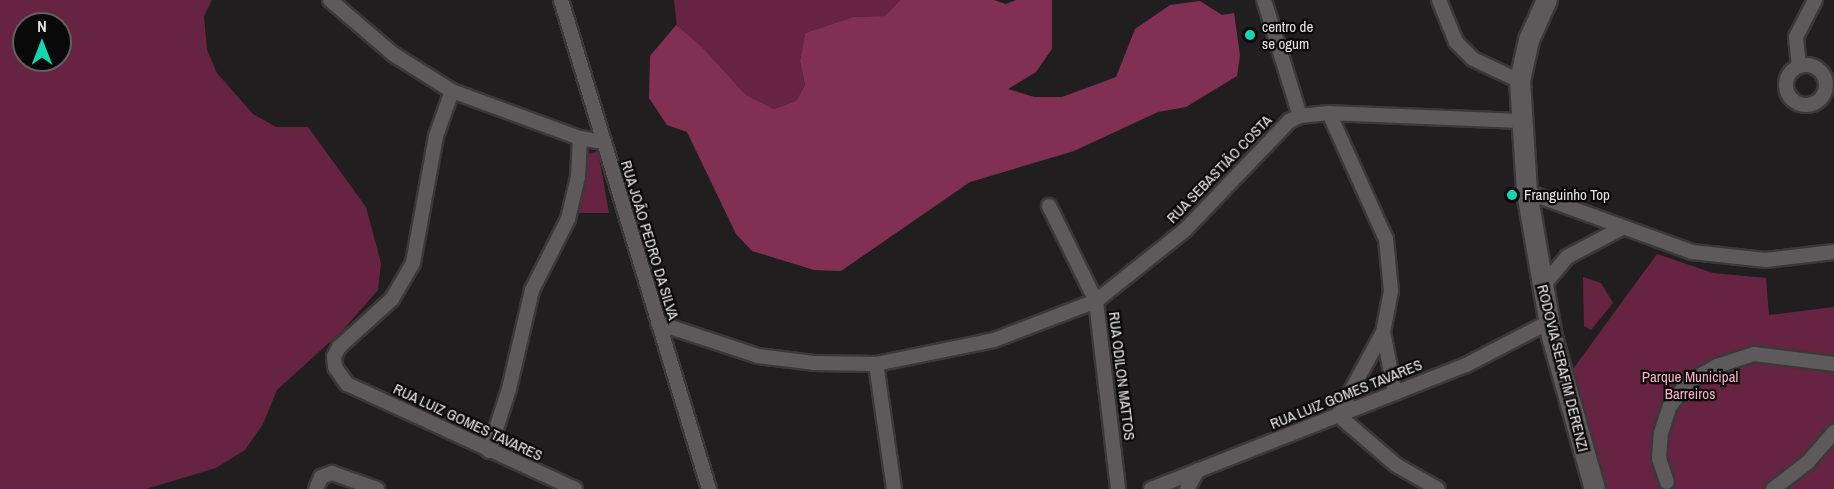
<!DOCTYPE html>
<meta charset="utf-8">
<style>
body{margin:0}
#map{position:relative;width:1834px;height:489px;overflow:hidden;background:#211e1f;font-family:"Archivo Narrow",sans-serif}
div>[style]{position:absolute}
[style*='--x']{left:calc(var(--x)*1px);top:calc(var(--y)*1px);width:calc(var(--w)*1px);rotate:calc(var(--a)*1deg)}
.green>*{inset:0;background:#672342}
.forest>*{inset:0;background:#813054}
.roads{filter:drop-shadow(2px 0 #3b3839) drop-shadow(-2px 0 #3b3839) drop-shadow(0 2px #3b3839) drop-shadow(0 -2px #3b3839)}
.street>*{height:14px;margin:-7px;padding:0 7px;transform-origin:7px;border-radius:7px;background:#5e5a5b}
.street>.ring{margin:-7px;padding:0;box-sizing:content-box;background:none;border:14px solid #5e5a5b;border-radius:50%}
.secondary>*{height:20px;margin:-10px;padding:0 10px;transform-origin:10px;border-radius:10px;background:#5e5a5b}
.dots>*{width:16px;height:16px;translate:-50% -50%;box-sizing:border-box;border:3px solid #0a0909;border-radius:50%}
span{translate:-50% -50%;white-space:nowrap;text-align:center;line-height:1.15;-webkit-text-stroke:4.5px #0a0909;paint-order:stroke}
.poi-label{font-size:15px;color:#e6e4e5}
.left{translate:0 -50%;text-align:left}
.street-label{font-size:15px;color:#e6e4e5}
.park-label{font-size:15px;color:#f8b1cb}
.north{position:absolute;left:12px;top:12px;width:60px;height:60px;box-sizing:border-box;background:#0a0909;border:2px solid #626161;border-radius:50%;rotate:0deg;font-size:16px;font-weight:700;line-height:24px;text-align:center;color:#e6e4e5}
.north::after{content:'';display:block;margin:auto;width:21px;height:27px;background:#16d5b3;clip-path:polygon(50% 0,100% 100%,50% 72%,0 100%)}
</style>
<div id="map">
<div class="green">
<div style="clip-path:polygon(evenodd,0 0,212px 0,204px 16px,207px 50px,217px 73px,253px 114px,276px 127px,308px 127px,366px 207px,381px 263px,378px 290px,343px 330px,277px 390px,263px 424px,245px 450px,216px 468px,146px 489px,0 489px,0 0,24px 24px,60px 24px,60px 60px,24px 60px,24px 24px)"></div>
<div style="clip-path:polygon(674px 0,900px 0,885px 16px,853px 17px,805px 33px,800px 61px,805px 85px,796px 101px,774px 109px,746px 95px,703px 48px,677px 28px)"></div>
<div style="clip-path:polygon(598px 151px,609px 213px,578px 213px,584px 155px)"></div>
<div style="clip-path:polygon(1657px 254px,1713px 273px,1766px 278px,1769px 315px,1834px 307px,1834px 489px,1607px 489px,1573px 369px)"></div>
<div style="clip-path:polygon(1583px 277px,1601px 283px,1613px 303px,1591px 330px,1584px 326px)"></div>
</div>
<div class="forest">
<div style="clip-path:polygon(900px 0,994px 0,1006px 4px,1016px 0,1052px 0,1052px 49px,1036px 72px,1008px 89px,1034px 97px,1062px 97px,1116px 77px,1135px 29px,1170px 5px,1200px 1px,1222px 15px,1234px 13px,1240px 55px,1237px 76px,1186px 107px,1158px 112px,1074px 151px,970px 182px,841px 271px,814px 270px,752px 251px,736px 234px,687px 132px,667px 125px,649px 98px,650px 56px,676px 25px,703px 48px,746px 95px,774px 109px,796px 101px,805px 85px,800px 61px,805px 33px,853px 17px,885px 16px)"></div>
</div>
<div class="roads">
<div class="street">
<div style="--x:330;--y:0;--w:83;--a:40.6"></div>
<div style="--x:393;--y:54;--w:70;--a:32.1"></div>
<div style="--x:452;--y:91;--w:136;--a:20.2"></div>
<div style="--x:561;--y:0;--w:511;--a:73.16"></div>
<div style="--x:1264;--y:0;--w:121;--a:72.8"></div>
<div style="--x:1439;--y:0;--w:45;--a:68"></div>
<div style="--x:1456;--y:42;--w:24;--a:45"></div>
<div style="--x:1473;--y:59;--w:52;--a:25.1"></div>
<div class="ring" style="left:1786px;top:65px;width:26px;height:26px"></div>
<div style="--x:1799;--y:66;--w:29;--a:-96"></div>
<div style="--x:1796;--y:37;--w:42;--a:-62.8"></div>
<div style="--x:452;--y:91;--w:48;--a:109.6"></div>
<div style="--x:436;--y:136;--w:129;--a:100.3"></div>
<div style="--x:413;--y:263;--w:42;--a:120.3"></div>
<div style="--x:392;--y:299;--w:72;--a:137.8"></div>
<div style="--x:339;--y:347;--w:11;--a:117"></div>
<div style="--x:334;--y:357;--w:10;--a:84"></div>
<div style="--x:335;--y:367;--w:21;--a:55"></div>
<div style="--x:347;--y:384;--w:251;--a:24.7"></div>
<div style="--x:1329;--y:113;--w:191;--a:2.4"></div>
<div style="--x:1527;--y:192;--w:176;--a:20"></div>
<div style="--x:1692;--y:252;--w:74;--a:6.2"></div>
<div style="--x:1766;--y:260;--w:68;--a:-6.7"></div>
<div style="--x:1049;--y:206;--w:106;--a:63.7"></div>
<div style="--x:1096;--y:301;--w:189;--a:83.3"></div>
<div style="--x:1542;--y:287;--w:39;--a:-50"></div>
<div style="--x:1567;--y:257;--w:60;--a:-27.8"></div>
<div style="--x:658;--y:323;--w:105;--a:18.3"></div>
<div style="--x:758;--y:356;--w:56;--a:7.1"></div>
<div style="--x:814;--y:363;--w:62;--a:0.9"></div>
<div style="--x:876;--y:364;--w:120;--a:-11.5"></div>
<div style="--x:994;--y:340;--w:109;--a:-20.9"></div>
<div style="--x:1096;--y:301;--w:114;--a:-38.6"></div>
<div style="--x:1185;--y:230;--w:151;--a:-46.3"></div>
<div style="--x:1289;--y:121;--w:12;--a:-24"></div>
<div style="--x:1300;--y:116;--w:29;--a:-6"></div>
<div style="--x:1329;--y:113;--w:138;--a:65.7"></div>
<div style="--x:1386;--y:239;--w:52;--a:84.5"></div>
<div style="--x:1391;--y:291;--w:42;--a:101"></div>
<div style="--x:876;--y:364;--w:126;--a:81.8"></div>
<div style="--x:1395;--y:393;--w:62;--a:-101.1"></div>
<div style="--x:1383;--y:332;--w:94;--a:118.5"></div>
<div style="--x:1338;--y:415;--w:77;--a:40.8"></div>
<div style="--x:1396;--y:465;--w:48;--a:29.7"></div>
<div style="--x:489;--y:451;--w:65;--a:-72.1"></div>
<div style="--x:509;--y:389;--w:102;--a:-76.9"></div>
<div style="--x:532;--y:290;--w:80;--a:-63.1"></div>
<div style="--x:568;--y:219;--w:43;--a:-76.6"></div>
<div style="--x:578;--y:177;--w:39;--a:-87"></div>
<div style="--x:580;--y:138;--w:22;--a:10"></div>
<div style="--x:1667;--y:482;--w:24;--a:-109"></div>
<div style="--x:1659;--y:459;--w:26;--a:-86"></div>
<div style="--x:1661;--y:433;--w:28;--a:-72"></div>
<div style="--x:1670;--y:406;--w:30;--a:-53"></div>
<div style="--x:1688;--y:382;--w:33;--a:-29"></div>
<div style="--x:1717;--y:366;--w:39;--a:-18"></div>
<div style="--x:1754;--y:354;--w:81;--a:7.1"></div>
<div style="--x:316;--y:489;--w:13;--a:-67"></div>
<div style="--x:321;--y:477;--w:12;--a:-20"></div>
<div style="--x:332;--y:473;--w:48;--a:19.6"></div>
<div style="--x:1151;--y:489;--w:339;--a:-21.5"></div>
<div style="--x:1466;--y:365;--w:93;--a:-27.4"></div>
<div style="--x:1187;--y:489;--w:22;--a:-60"></div>
<div style="--x:1773;--y:489;--w:44;--a:-37.6"></div>
<div style="--x:1808;--y:462;--w:40;--a:-49"></div>
</div>
<div class="secondary">
<div style="--x:1547;--y:0;--w:44;--a:114.2"></div>
<div style="--x:1529;--y:40;--w:42;--a:102.4"></div>
<div style="--x:1520;--y:81;--w:111;--a:86.4"></div>
<div style="--x:1527;--y:192;--w:147;--a:80.2"></div>
<div style="--x:1552;--y:337;--w:158;--a:74.2"></div>
</div>
</div>
<div class="dots">
<div style="left:1250px;top:35px;background:#16d5b3"></div>
<div style="left:1512px;top:195px;background:#16d5b3"></div>
</div>
<div class="poi-label">
<span class="left" style="left:1262px;top:35px">centro de<br>se ogum</span>
<span class="left" style="left:1524px;top:195px">Franguinho Top</span>
</div>
<div class="street-label">
<span style="left:1219px;top:169px;rotate:-46deg">RUA SEBASTIÃO COSTA</span>
<span style="left:650px;top:240px;rotate:73deg">RUA JOÃO PEDRO DA SILVA</span>
<span style="left:1563px;top:368px;rotate:76deg">RODOVIA SERAFIM DERENZI</span>
<span style="left:1122px;top:376px;rotate:83deg">RUA ODILON MATTOS</span>
<span style="left:1346px;top:394px;rotate:-22deg">RUA LUIZ GOMES TAVARES</span>
<span style="left:468px;top:422px;rotate:25deg">RUA LUIZ GOMES TAVARES</span>
</div>
<div class="park-label">
<span style="left:1690px;top:385px">Parque Municipal<br>Barreiros</span>
</div>
<div class="north">N</div>
</div>
